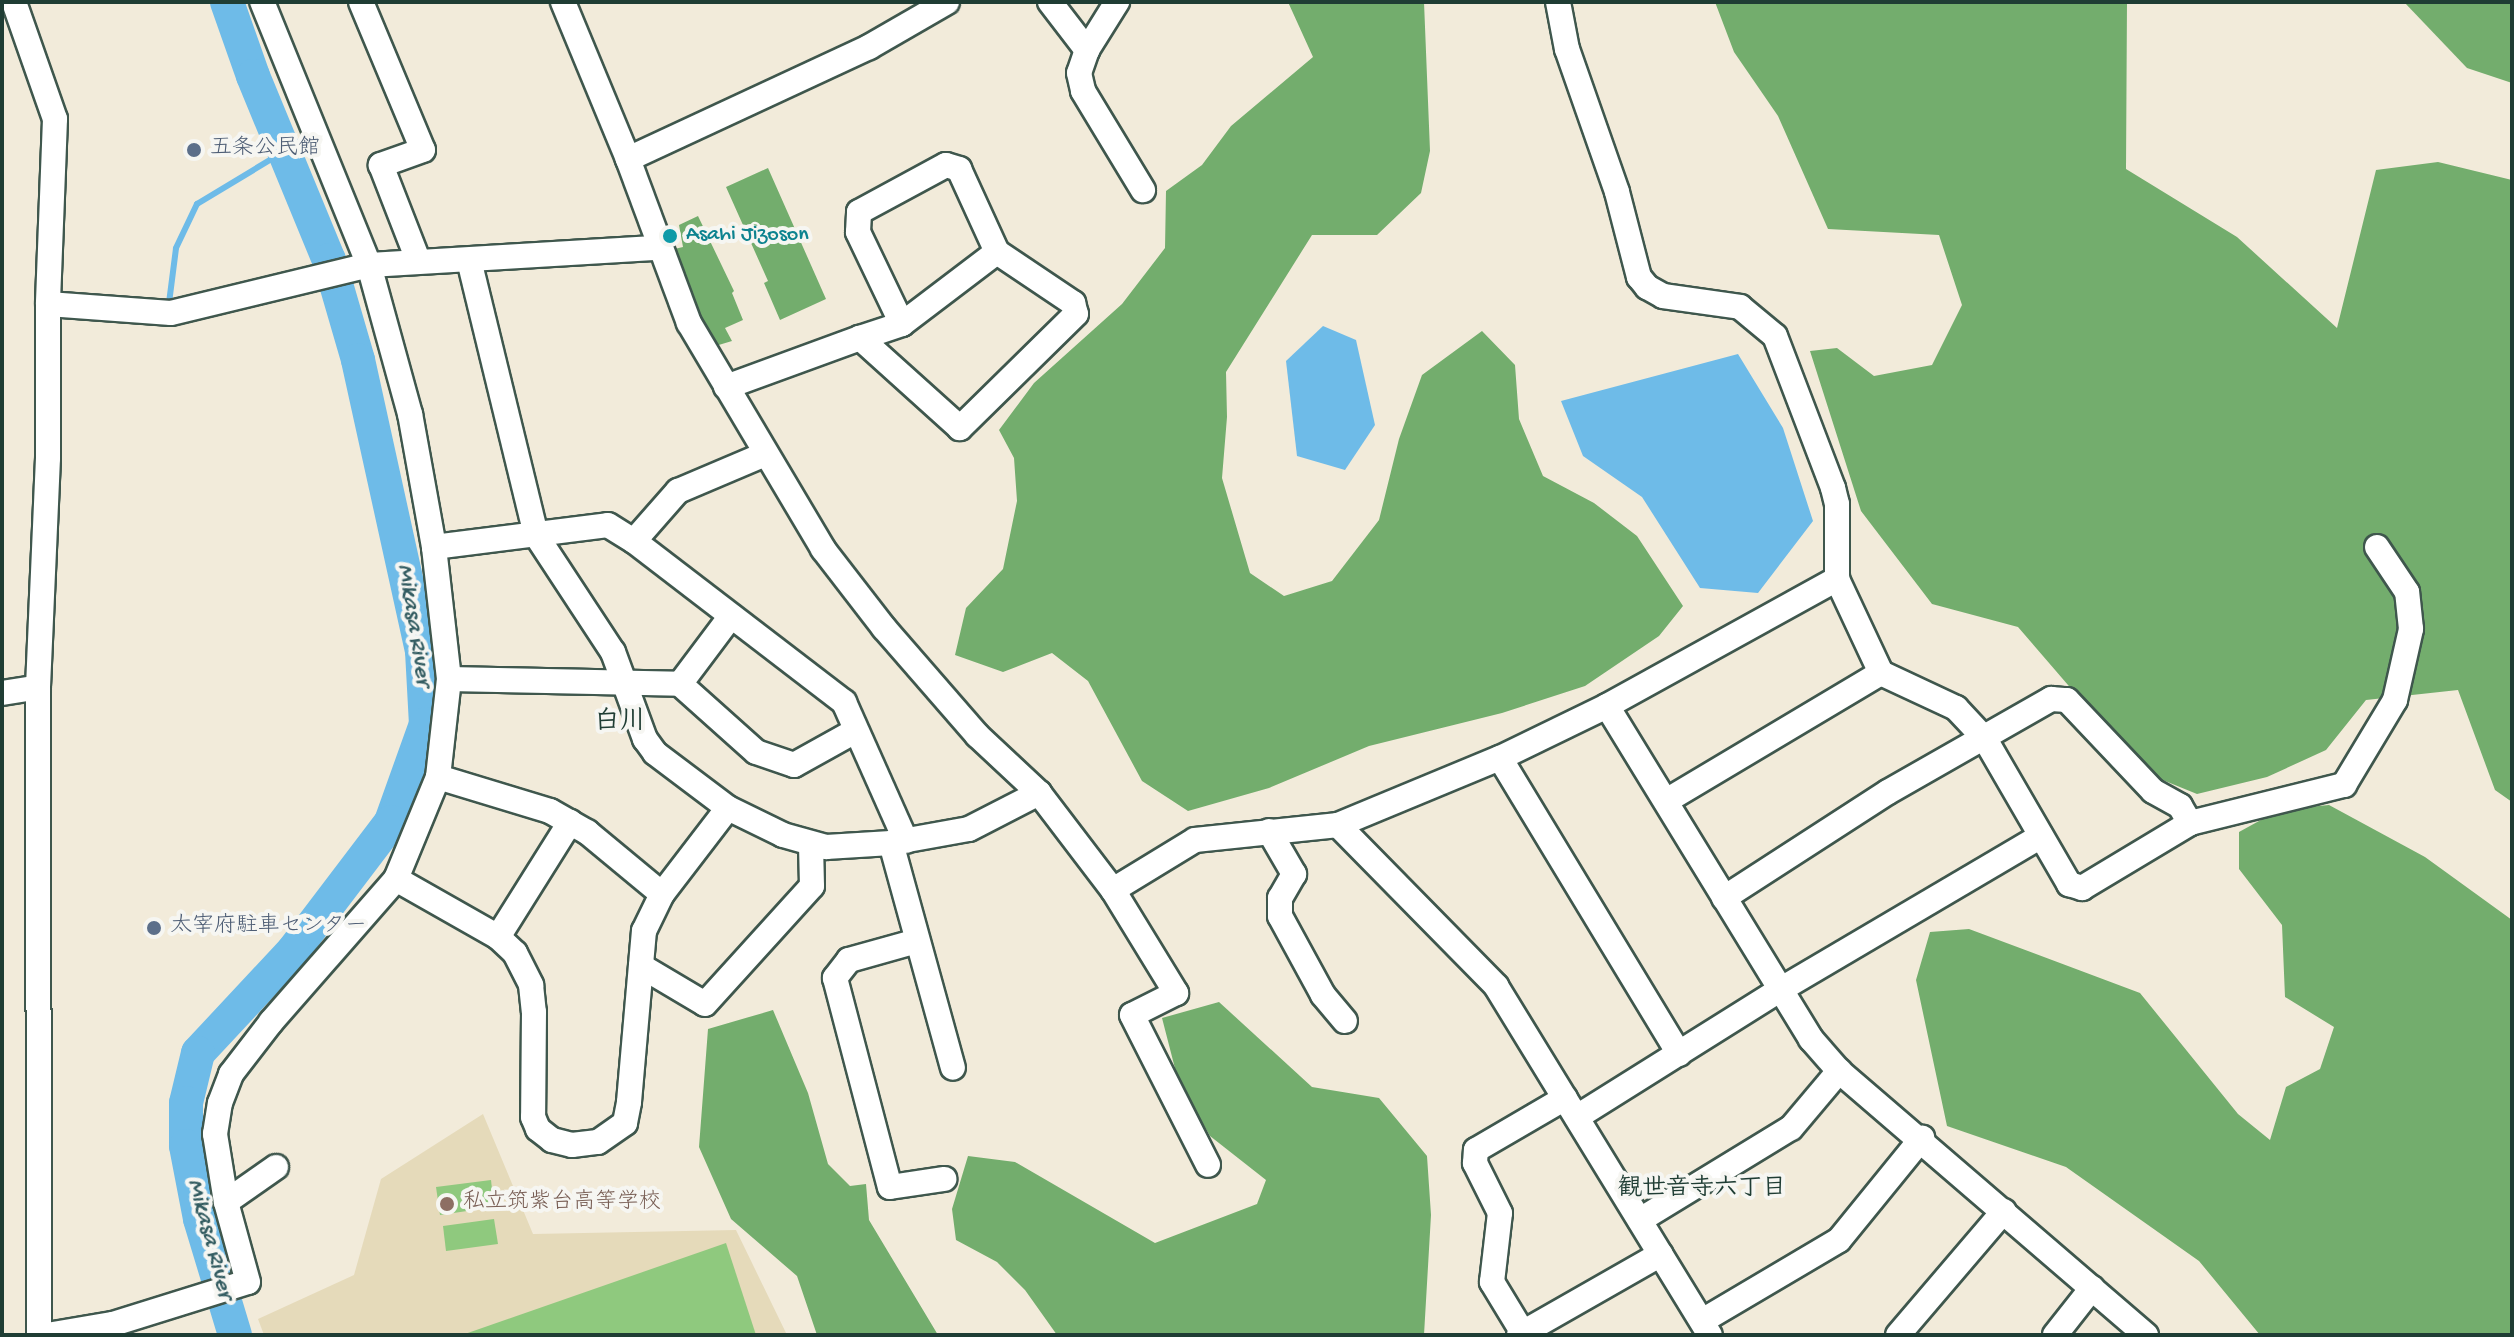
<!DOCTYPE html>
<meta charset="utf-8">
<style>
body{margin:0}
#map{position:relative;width:2514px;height:1337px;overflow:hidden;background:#f2ebda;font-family:"Gochi Hand","Klee One",sans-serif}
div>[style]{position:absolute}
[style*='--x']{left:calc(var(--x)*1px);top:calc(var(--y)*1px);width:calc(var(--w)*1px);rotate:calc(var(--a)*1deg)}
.built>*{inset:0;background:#e5daba}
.green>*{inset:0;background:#8fc97e}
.forest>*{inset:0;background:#73ad6d}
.water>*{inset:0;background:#6ebbe8}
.stream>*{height:6px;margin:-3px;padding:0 3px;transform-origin:3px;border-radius:3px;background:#6ebbe8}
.river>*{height:34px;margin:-17px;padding:0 17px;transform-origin:17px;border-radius:17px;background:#6ebbe8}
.roads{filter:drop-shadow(2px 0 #3f574d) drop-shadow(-2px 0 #3f574d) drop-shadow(0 2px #3f574d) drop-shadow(0 -2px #3f574d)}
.minor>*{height:24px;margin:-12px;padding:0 12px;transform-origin:12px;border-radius:12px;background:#fff}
.dots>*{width:22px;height:22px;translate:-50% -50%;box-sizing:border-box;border:4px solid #f6f6f2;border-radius:50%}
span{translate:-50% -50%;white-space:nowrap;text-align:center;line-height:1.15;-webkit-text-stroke:8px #f6f6f2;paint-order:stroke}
.service-label{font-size:22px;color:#4e5e75}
.left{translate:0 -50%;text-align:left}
.culture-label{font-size:22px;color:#0d838f}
.education-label{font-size:22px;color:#785e54}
.water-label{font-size:24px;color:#335c61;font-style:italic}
.neighbourhood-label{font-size:24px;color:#1f3d34;font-weight:700}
.quarter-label{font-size:26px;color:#1f3d34;font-weight:700}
.frame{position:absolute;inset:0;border:4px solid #1f3d34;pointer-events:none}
</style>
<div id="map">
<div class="built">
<div style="clip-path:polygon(483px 1114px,533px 1234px,736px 1230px,787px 1335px,264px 1335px,258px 1319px,354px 1275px,381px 1179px)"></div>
</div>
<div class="green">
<div style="clip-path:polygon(491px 1180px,494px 1207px,440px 1215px,436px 1187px)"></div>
<div style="clip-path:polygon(494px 1219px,498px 1244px,446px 1251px,443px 1226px)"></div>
<div style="clip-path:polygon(726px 1243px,756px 1335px,462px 1335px)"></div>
</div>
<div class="forest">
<div style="clip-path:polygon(1288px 2px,1424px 2px,1430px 151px,1421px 193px,1377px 235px,1312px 235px,1226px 372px,1227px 417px,1222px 478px,1250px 573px,1284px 596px,1332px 581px,1379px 520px,1399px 439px,1422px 375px,1482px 331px,1515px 365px,1519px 419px,1543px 476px,1594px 503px,1637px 536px,1683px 606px,1659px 636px,1585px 686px,1502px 713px,1369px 746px,1269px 788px,1188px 811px,1142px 781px,1088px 681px,1052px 653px,1003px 672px,955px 655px,966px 608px,1003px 569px,1017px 501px,1014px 458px,999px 430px,1034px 383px,1122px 304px,1165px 248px,1166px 191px,1202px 165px,1231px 126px,1313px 57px)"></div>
<div style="clip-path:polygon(1715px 2px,2127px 2px,2126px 169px,2237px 237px,2337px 328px,2376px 170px,2438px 162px,2512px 180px,2512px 802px,2495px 790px,2458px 690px,2366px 700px,2326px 750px,2267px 777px,2197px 794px,2143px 772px,2018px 627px,1932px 604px,1861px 511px,1810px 351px,1837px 348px,1874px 376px,1932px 365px,1962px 305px,1939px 235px,1828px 229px,1778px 116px,1734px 52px)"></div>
<div style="clip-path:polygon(2404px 2px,2512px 2px,2512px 83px,2467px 68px)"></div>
<div style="clip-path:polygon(768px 168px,826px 299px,780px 320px,764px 283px,768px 281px,726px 187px)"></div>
<div style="clip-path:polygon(698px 216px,734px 291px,732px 293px,743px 320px,725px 328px,732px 341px,712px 347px,670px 250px,683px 247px,679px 225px)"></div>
<div style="clip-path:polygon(2329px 805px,2425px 857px,2512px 920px,2512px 1335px,2260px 1335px,2199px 1261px,2066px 1167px,1947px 1126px,1916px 980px,1930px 932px,1969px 929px,2140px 993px,2238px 1114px,2270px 1140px,2286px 1087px,2320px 1069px,2334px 1027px,2285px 997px,2282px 925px,2239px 869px,2239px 832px,2279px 810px)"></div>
<div style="clip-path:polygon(1219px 1002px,1312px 1087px,1379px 1098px,1427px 1156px,1431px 1215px,1424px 1335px,1057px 1335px,1025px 1290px,997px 1262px,956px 1240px,952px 1209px,968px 1156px,1015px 1162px,1155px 1243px,1257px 1204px,1266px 1180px,1210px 1136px,1178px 1080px,1162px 1018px)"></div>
<div style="clip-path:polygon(773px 1010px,808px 1093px,828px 1164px,850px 1186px,866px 1184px,869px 1220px,938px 1335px,817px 1335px,797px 1276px,731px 1219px,699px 1147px,708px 1029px)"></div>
</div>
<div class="water">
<div style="clip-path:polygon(1323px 326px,1356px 340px,1375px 425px,1345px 470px,1297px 456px,1286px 361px)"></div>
<div style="clip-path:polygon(1738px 354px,1783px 428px,1813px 521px,1758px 593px,1700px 588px,1642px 497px,1583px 456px,1561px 401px)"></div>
</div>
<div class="stream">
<div style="--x:169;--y:303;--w:55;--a:-82.7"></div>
<div style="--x:176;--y:248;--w:49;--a:-64.5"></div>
<div style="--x:197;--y:204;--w:103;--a:-31.1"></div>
</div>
<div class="river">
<div style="--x:227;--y:2;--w:78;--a:70.6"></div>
<div style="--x:253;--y:76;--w:199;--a:67.6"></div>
<div style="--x:329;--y:260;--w:104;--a:73.8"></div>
<div style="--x:358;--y:360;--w:298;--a:77.6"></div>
<div style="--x:422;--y:651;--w:73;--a:86.9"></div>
<div style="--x:426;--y:724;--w:104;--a:109.7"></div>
<div style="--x:391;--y:822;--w:162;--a:127.2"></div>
<div style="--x:293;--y:951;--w:139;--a:133"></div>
<div style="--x:198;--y:1053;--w:51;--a:103.5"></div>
<div style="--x:186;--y:1103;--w:43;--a:90"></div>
<div style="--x:186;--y:1146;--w:74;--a:79.1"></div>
<div style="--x:200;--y:1219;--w:121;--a:73.2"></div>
</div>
<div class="roads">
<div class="minor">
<div style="--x:14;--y:2;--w:124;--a:70.7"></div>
<div style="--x:55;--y:119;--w:185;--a:92.2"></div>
<div style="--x:48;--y:304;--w:154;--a:90"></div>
<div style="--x:48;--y:458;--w:229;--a:92.5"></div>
<div style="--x:38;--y:687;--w:648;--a:89.91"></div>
<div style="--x:361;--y:2;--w:160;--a:67.3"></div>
<div style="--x:423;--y:150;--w:45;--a:160.3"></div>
<div style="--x:381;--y:165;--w:102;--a:68.7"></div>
<div style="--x:563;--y:2;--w:170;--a:67.5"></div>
<div style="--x:628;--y:159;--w:175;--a:69.6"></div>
<div style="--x:689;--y:323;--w:263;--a:59.3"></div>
<div style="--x:823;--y:549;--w:100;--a:52.3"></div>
<div style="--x:884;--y:628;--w:142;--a:49"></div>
<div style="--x:977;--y:735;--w:85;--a:43.1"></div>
<div style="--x:1039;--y:793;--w:122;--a:52.7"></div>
<div style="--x:1113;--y:890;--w:96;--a:-31.4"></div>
<div style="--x:1195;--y:840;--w:144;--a:-6"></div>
<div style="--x:1338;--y:825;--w:175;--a:-22.5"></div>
<div style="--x:1500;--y:758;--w:119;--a:-25.9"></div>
<div style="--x:1607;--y:706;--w:263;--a:-28.9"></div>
<div style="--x:1050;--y:2;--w:61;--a:52.4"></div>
<div style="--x:1087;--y:50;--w:57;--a:-58"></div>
<div style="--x:1558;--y:2;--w:48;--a:79.2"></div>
<div style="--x:1567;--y:49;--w:151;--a:70.7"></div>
<div style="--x:1617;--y:192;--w:88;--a:75.5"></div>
<div style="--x:1639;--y:277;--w:13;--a:51"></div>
<div style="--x:1647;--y:287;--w:18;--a:29"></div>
<div style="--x:1663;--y:296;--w:78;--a:8.1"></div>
<div style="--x:1740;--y:307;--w:45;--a:39.6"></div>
<div style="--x:1775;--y:336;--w:163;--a:69.1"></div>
<div style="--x:1833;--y:488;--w:16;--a:76"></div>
<div style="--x:1837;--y:504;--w:75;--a:90"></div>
<div style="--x:1837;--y:579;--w:104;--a:64.9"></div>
<div style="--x:1881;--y:673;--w:83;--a:25"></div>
<div style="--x:1956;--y:708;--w:42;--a:46.9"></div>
<div style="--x:1985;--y:739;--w:168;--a:59.9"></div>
<div style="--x:2069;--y:884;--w:14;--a:17"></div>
<div style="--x:2082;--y:888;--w:126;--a:-31"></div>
<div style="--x:2190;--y:823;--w:159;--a:-13.9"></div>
<div style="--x:2344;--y:785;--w:99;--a:-59"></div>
<div style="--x:2395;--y:700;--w:73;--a:-77.3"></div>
<div style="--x:2411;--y:629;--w:37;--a:-96"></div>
<div style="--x:2407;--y:592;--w:54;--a:-123.7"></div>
<div style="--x:1087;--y:50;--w:24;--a:109"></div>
<div style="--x:1079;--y:73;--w:18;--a:77"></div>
<div style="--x:1083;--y:91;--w:116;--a:58.8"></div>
<div style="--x:628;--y:159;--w:266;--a:-24.9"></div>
<div style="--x:869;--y:47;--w:90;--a:-30"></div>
<div style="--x:469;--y:260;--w:283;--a:76.3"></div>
<div style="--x:536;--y:535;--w:140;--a:56.7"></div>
<div style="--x:613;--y:652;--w:93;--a:69.8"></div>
<div style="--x:645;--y:739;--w:17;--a:54"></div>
<div style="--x:655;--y:753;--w:91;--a:37"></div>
<div style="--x:728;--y:808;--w:61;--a:26.1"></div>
<div style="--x:783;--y:835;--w:45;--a:15.6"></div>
<div style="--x:826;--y:847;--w:65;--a:-3.5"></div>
<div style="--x:891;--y:843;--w:79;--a:-10.2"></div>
<div style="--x:969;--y:829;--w:79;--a:-27.2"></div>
<div style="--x:48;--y:304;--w:123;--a:4.2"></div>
<div style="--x:171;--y:313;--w:204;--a:-13.6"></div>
<div style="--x:369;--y:265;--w:290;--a:-3.4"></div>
<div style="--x:902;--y:324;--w:102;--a:-115.6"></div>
<div style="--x:858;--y:232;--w:20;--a:-87"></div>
<div style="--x:859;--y:212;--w:99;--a:-28.4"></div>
<div style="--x:946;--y:165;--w:14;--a:17"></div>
<div style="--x:959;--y:169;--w:91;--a:65.4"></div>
<div style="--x:726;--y:387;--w:143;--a:-20.1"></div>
<div style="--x:860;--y:338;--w:44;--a:-18.4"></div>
<div style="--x:902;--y:324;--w:119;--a:-37.2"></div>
<div style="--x:997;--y:252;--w:92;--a:33.9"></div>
<div style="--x:1073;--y:303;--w:11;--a:75"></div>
<div style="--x:1076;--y:314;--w:163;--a:135.5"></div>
<div style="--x:960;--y:428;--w:135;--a:-138"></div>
<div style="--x:634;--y:541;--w:67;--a:-48.7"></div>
<div style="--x:678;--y:491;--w:95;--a:-23"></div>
<div style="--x:434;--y:547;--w:175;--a:-7.2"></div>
<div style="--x:608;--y:525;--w:31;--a:32"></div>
<div style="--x:634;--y:541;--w:265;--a:37.5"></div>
<div style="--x:844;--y:702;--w:152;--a:66"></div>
<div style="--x:449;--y:679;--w:231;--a:1.2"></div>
<div style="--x:680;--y:684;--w:85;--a:-53.1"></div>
<div style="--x:680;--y:684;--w:102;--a:41.8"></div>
<div style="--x:756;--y:752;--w:40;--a:18.9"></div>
<div style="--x:794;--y:765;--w:70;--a:-29.1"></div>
<div style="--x:2;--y:693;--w:36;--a:-9"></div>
<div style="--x:1607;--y:706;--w:391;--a:58.5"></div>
<div style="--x:1811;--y:1039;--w:43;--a:48.8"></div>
<div style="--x:1839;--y:1071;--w:405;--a:40.7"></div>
<div style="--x:1500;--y:758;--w:346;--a:58.8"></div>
<div style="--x:438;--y:777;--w:117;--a:16.9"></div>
<div style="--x:550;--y:811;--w:43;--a:29.6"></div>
<div style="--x:587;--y:832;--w:97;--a:39.6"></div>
<div style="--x:1666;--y:801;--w:250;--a:-30.8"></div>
<div style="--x:1338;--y:825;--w:226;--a:45.5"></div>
<div style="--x:1496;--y:986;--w:409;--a:58.5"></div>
<div style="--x:1269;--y:831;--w:50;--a:59.8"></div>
<div style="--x:1294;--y:874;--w:28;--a:120"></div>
<div style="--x:1280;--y:898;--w:18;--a:90"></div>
<div style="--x:1280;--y:916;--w:90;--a:61.4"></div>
<div style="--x:1323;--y:995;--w:34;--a:50"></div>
<div style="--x:891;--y:843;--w:233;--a:74.6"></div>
<div style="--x:396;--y:879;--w:117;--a:29.6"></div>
<div style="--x:498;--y:937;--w:23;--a:43"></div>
<div style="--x:515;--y:953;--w:36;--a:63"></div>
<div style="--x:531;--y:985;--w:27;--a:84"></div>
<div style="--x:534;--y:1012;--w:105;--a:90.5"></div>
<div style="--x:533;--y:1117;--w:13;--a:67"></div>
<div style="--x:538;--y:1129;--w:18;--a:38"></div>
<div style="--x:552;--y:1140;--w:21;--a:14"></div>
<div style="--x:572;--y:1145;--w:26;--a:-7"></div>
<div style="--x:598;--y:1142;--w:33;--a:-35"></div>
<div style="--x:625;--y:1123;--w:21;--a:-79"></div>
<div style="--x:629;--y:1102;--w:172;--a:-85"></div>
<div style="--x:644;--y:931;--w:41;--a:-64.1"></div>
<div style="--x:662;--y:894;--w:108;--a:-52.5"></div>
<div style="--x:1113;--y:890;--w:121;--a:58.5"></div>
<div style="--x:1176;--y:993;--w:49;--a:153.4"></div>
<div style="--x:1132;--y:1015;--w:168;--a:63.1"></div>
<div style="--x:1724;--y:898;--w:195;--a:-32.9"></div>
<div style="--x:1888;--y:792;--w:188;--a:-29.7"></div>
<div style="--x:2051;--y:699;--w:16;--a:4"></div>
<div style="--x:2067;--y:700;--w:125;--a:46.6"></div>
<div style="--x:2153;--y:791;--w:31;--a:29"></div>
<div style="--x:2180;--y:806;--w:20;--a:60"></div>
<div style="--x:498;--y:937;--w:136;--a:-57.9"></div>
<div style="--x:917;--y:941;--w:71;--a:164.4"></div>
<div style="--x:849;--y:960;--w:23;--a:128"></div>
<div style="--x:835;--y:978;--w:216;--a:75.3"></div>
<div style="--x:890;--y:1187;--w:55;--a:-8.4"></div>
<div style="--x:641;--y:966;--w:74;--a:30.7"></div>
<div style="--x:705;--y:1004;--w:159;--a:-47.8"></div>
<div style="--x:812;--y:886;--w:41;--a:-91.4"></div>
<div style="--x:1577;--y:1117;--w:237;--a:-32.1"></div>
<div style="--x:1778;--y:991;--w:305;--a:-30.5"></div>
<div style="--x:226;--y:1202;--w:61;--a:-35"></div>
<div style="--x:1640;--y:1220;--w:177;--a:-31.4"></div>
<div style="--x:1791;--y:1128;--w:75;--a:-49.9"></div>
<div style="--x:1702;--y:1321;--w:159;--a:-30.6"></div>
<div style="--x:1839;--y:1240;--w:132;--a:-50.9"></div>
<div style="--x:1523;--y:1333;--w:60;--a:-121.3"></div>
<div style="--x:1492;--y:1282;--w:69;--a:-83.4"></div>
<div style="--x:1500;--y:1213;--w:56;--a:-116.6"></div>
<div style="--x:1475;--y:1163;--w:13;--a:-86"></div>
<div style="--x:1476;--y:1150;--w:103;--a:-30.3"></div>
<div style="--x:47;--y:1335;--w:67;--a:-9.5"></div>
<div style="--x:113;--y:1324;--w:141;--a:-17.3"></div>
<div style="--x:248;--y:1282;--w:83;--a:-105.4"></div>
<div style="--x:226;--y:1202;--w:69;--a:-99.2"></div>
<div style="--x:215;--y:1134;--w:31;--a:-81"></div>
<div style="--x:220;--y:1103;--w:31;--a:-69"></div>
<div style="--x:231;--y:1074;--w:66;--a:-52.4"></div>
<div style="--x:271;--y:1022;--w:190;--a:-48.8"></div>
<div style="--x:396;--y:879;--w:110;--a:-67.6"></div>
<div style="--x:438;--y:777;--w:99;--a:-83.6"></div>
<div style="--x:449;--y:679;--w:133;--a:-96.5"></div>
<div style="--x:434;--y:547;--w:135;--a:-100.2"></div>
<div style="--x:410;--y:414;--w:155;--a:-105.4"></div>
<div style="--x:369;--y:265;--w:284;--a:-112.1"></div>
<div style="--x:1519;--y:1335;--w:163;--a:-29.7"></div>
<div style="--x:1898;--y:1335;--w:163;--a:-49.5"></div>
<div style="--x:2055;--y:1335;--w:60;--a:-51.8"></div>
</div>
</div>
<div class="dots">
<div style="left:194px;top:150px;background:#5c6f8a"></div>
<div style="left:670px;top:236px;background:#0f9aa8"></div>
<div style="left:154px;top:928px;background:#5c6f8a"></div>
<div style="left:447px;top:1204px;background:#8d6e63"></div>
</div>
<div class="service-label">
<span class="left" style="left:210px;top:150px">五条公民館</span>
<span class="left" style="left:170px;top:928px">太宰府駐車センター</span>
</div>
<div class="culture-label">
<span class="left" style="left:686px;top:236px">Asahi Jizoson</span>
</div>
<div class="education-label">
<span class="left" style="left:463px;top:1204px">私立筑紫台高等学校</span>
</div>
<div class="water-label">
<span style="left:413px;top:625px;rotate:81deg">Mikasa River</span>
<span style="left:209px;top:1239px;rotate:75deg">Mikasa River</span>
</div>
<div class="neighbourhood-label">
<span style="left:1702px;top:1190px">観世音寺六丁目</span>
</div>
<div class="quarter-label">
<span style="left:620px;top:724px">白川</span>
</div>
<div class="frame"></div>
</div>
